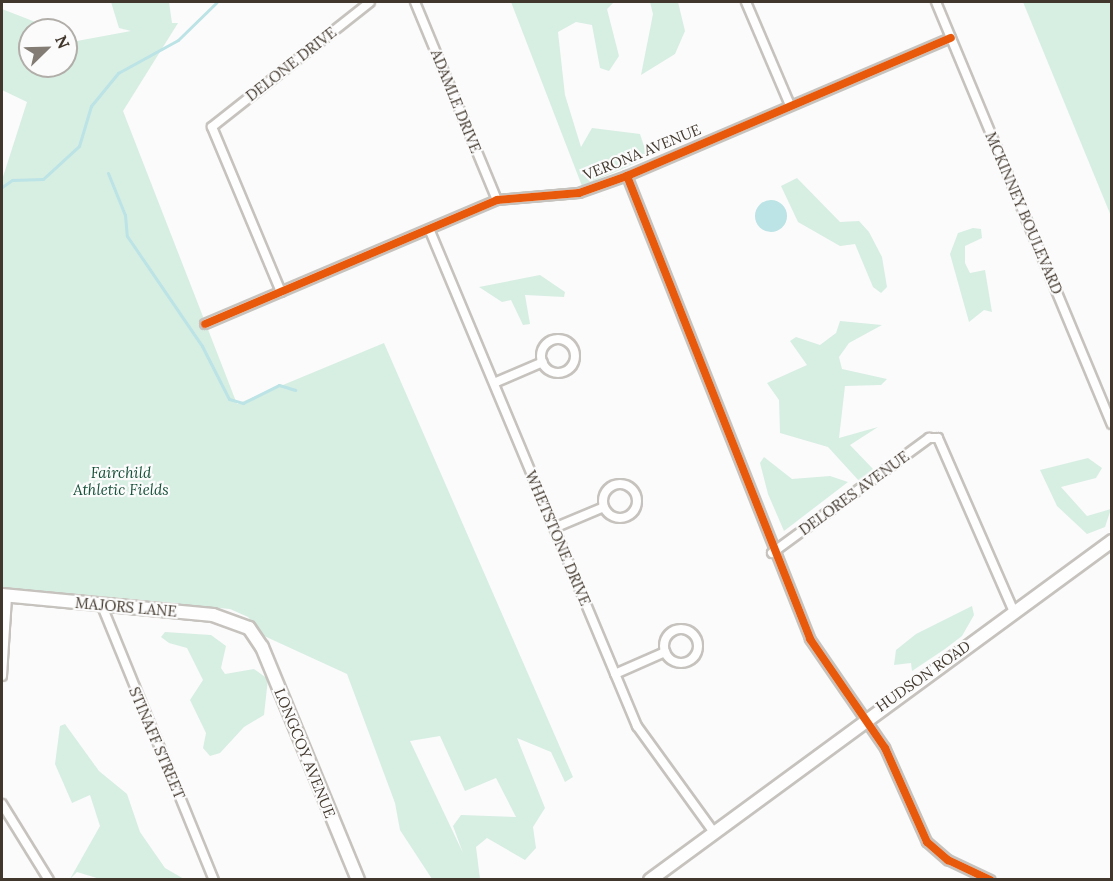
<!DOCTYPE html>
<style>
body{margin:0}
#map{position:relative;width:1113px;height:881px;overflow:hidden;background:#fbfbfb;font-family:Lora,serif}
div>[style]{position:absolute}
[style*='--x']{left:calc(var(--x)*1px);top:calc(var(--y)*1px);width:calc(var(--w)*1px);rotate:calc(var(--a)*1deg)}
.green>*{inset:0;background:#d7eee3}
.water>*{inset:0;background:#bce3e5}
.round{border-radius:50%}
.stream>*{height:3px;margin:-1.5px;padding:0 1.5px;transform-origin:1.5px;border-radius:1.5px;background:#bce3e5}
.roads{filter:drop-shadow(2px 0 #c6c2bd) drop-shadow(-2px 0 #c6c2bd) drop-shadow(0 2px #c6c2bd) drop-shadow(0 -2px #c6c2bd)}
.street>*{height:8px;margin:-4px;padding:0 4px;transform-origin:4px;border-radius:4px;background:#fefefe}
.street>.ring{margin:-4px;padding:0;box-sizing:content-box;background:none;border:8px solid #fefefe;border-radius:50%}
.secondary>*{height:12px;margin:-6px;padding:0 6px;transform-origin:6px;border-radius:6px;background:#fefefe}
.cycleway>*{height:8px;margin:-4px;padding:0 4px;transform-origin:4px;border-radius:4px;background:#e8590c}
span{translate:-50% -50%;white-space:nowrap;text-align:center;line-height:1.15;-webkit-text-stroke:4.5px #fbfbfb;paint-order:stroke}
.street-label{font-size:15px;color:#41372c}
.park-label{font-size:15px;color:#16503a;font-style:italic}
.frame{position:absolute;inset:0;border:3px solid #41372c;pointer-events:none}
.north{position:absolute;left:18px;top:18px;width:60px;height:60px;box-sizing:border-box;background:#fbfbfb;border:2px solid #b1ada8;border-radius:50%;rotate:67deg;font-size:16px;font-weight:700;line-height:24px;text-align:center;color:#41372c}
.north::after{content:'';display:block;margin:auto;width:21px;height:27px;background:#827c74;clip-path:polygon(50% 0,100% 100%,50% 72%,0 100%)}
</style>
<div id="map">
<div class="green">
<div style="clip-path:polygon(evenodd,111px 2px,169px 2px,172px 23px,178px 23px,123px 111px,237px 404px,384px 343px,573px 777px,565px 782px,551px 752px,517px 738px,545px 808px,533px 827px,536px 848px,525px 860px,487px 838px,476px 847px,480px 879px,432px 879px,400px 830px,395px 803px,347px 674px,262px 635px,248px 617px,230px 609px,2px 589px,2px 180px,27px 102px,2px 90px,2px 9px,38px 23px,39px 30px,30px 30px,30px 66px,66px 66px,66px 43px,131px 31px,119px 28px,111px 2px,440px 736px,465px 791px,496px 778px,516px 817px,461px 815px,453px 826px,463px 853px,410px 741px,440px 736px)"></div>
<div style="clip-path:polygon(511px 2px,614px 2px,607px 9px,619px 56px,609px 71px,600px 68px,592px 25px,576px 22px,558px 32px,565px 95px,581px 147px,592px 128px,640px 134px,648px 158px,582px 186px)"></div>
<div style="clip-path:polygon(650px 2px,678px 2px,685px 31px,675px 54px,641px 75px,653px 14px)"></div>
<div style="clip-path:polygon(1023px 2px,1111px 2px,1111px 216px)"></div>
<div style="clip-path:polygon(797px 178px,840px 222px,859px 221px,869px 232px,882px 257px,887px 287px,881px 293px,873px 287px,855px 244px,840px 246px,798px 222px,781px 186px)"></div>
<div style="clip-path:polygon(973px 228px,981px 229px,982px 238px,965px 246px,965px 263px,970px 273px,985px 270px,992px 312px,984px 310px,969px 322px,950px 254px,958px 233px)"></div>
<div style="clip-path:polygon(540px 275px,565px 292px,564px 297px,525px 295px,530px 324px,523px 325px,511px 300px,502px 302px,479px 287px)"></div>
<div style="clip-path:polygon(840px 321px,882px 325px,849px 343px,839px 357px,842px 369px,887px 379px,881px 385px,845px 386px,839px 438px,878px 427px,850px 445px,873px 469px,860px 482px,828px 447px,780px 433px,779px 400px,767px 383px,807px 365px,790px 341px,796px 337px,820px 345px,836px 333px)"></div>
<div style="clip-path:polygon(764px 457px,792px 479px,830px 476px,848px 482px,784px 531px,768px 494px,760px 463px)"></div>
<div style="clip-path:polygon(1088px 458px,1102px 468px,1096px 478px,1061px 487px,1087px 516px,1111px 509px,1105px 527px,1087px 534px,1057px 506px,1040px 470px)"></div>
<div style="clip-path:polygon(972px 606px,974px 615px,962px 636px,945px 649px,912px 671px,911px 663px,894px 665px,896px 650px,916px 634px)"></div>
<div style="clip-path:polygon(165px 632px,211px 635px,226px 646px,221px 668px,225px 674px,254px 669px,268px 679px,264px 715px,244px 727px,220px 753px,210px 756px,203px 748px,206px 733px,190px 700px,203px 680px,187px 648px,169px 643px,161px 637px)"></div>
<div style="clip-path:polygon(65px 724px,99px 771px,127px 794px,140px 832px,165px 868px,184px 879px,100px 879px,77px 872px,70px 879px,100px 826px,90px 795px,72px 803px,55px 764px,60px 726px)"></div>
</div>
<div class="water">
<div class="round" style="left:755px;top:200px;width:32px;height:32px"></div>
</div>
<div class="stream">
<div style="--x:108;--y:173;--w:45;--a:68"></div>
<div style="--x:125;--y:215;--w:21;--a:85"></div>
<div style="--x:127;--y:236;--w:133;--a:55.7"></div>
<div style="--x:202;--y:346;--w:59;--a:63"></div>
<div style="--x:229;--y:399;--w:15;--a:16"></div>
<div style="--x:243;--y:403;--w:40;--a:-26.6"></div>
<div style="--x:279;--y:385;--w:17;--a:17"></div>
<div style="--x:2;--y:187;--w:12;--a:-35"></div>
<div style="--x:12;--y:180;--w:31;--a:-2"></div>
<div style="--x:43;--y:179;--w:49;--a:-42.5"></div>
<div style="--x:79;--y:146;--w:42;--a:-73.3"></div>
<div style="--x:91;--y:106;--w:43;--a:-50.7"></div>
<div style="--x:118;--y:73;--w:68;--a:-28.8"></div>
<div style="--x:178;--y:40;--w:54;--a:-44.3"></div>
</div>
<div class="roads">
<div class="street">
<div style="--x:415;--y:2;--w:214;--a:67.5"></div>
<div style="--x:746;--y:2;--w:110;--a:66.9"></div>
<div style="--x:936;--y:2;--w:457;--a:67.4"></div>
<div style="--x:627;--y:176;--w:498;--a:68.4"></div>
<div style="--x:810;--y:639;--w:132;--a:55.5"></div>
<div style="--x:885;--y:748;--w:103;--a:65.9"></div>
<div style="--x:927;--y:842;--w:28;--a:41"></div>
<div style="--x:948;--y:860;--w:47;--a:25.5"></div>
<div style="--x:430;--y:231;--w:537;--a:67.31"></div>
<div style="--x:637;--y:726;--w:130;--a:54.1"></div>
<div style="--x:281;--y:292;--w:179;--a:-112.7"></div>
<div style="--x:212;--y:127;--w:201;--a:-38.3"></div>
<div style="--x:205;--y:324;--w:317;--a:-23"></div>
<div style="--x:497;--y:200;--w:82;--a:-4.9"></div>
<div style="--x:579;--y:193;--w:51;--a:-19.5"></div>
<div style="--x:627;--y:176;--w:352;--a:-23.1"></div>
<div class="ring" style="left:541px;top:339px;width:26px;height:26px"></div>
<div style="--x:494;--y:383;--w:53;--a:-23.2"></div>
<div class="ring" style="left:603px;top:484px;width:26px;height:26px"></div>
<div style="--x:554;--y:528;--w:54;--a:-22.8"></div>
<div style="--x:772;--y:553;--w:195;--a:-36.2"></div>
<div style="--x:929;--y:438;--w:9;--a:0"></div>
<div style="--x:938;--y:438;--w:190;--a:66.4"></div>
<div style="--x:102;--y:606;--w:296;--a:67.8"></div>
<div class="ring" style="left:664px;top:629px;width:26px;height:26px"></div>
<div style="--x:615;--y:674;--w:55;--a:-23.7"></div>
<div style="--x:2;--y:676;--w:80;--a:-86.4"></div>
<div style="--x:2;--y:804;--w:89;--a:58.3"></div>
</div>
<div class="secondary">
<div style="--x:2;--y:595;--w:212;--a:5.4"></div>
<div style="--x:213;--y:615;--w:38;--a:20"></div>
<div style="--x:249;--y:628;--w:23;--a:56"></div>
<div style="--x:262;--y:647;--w:252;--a:67.6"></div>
<div style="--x:650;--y:880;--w:573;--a:-36.27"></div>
</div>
</div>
<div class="cycleway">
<div style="--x:627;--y:176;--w:498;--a:68.4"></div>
<div style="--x:810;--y:639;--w:132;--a:55.5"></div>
<div style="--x:885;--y:748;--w:103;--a:65.9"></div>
<div style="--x:927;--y:842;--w:28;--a:41"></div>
<div style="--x:948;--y:860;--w:47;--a:25.5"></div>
<div style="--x:205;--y:324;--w:317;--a:-23"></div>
<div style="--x:497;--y:200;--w:82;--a:-4.9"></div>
<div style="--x:579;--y:193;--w:51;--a:-19.5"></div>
<div style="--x:627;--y:176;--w:352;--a:-23.1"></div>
</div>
<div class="street-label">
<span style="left:291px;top:64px;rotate:-38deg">DELONE DRIVE</span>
<span style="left:456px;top:101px;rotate:68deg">ADAMLE DRIVE</span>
<span style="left:642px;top:152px;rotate:-22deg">VERONA AVENUE</span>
<span style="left:1024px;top:213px;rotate:67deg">MCKINNEY BOULEVARD</span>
<span style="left:854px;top:493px;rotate:-36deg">DELORES AVENUE</span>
<span style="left:558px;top:538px;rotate:67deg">WHETSTONE DRIVE</span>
<span style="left:126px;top:607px;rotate:5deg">MAJORS LANE</span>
<span style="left:923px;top:676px;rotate:-35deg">HUDSON ROAD</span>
<span style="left:157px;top:743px;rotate:67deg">STINAFF STREET</span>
<span style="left:305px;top:753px;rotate:68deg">LONGCOY AVENUE</span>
</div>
<div class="park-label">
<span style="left:121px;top:481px">Fairchild<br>Athletic Fields</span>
</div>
<div class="frame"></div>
<div class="north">N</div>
</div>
